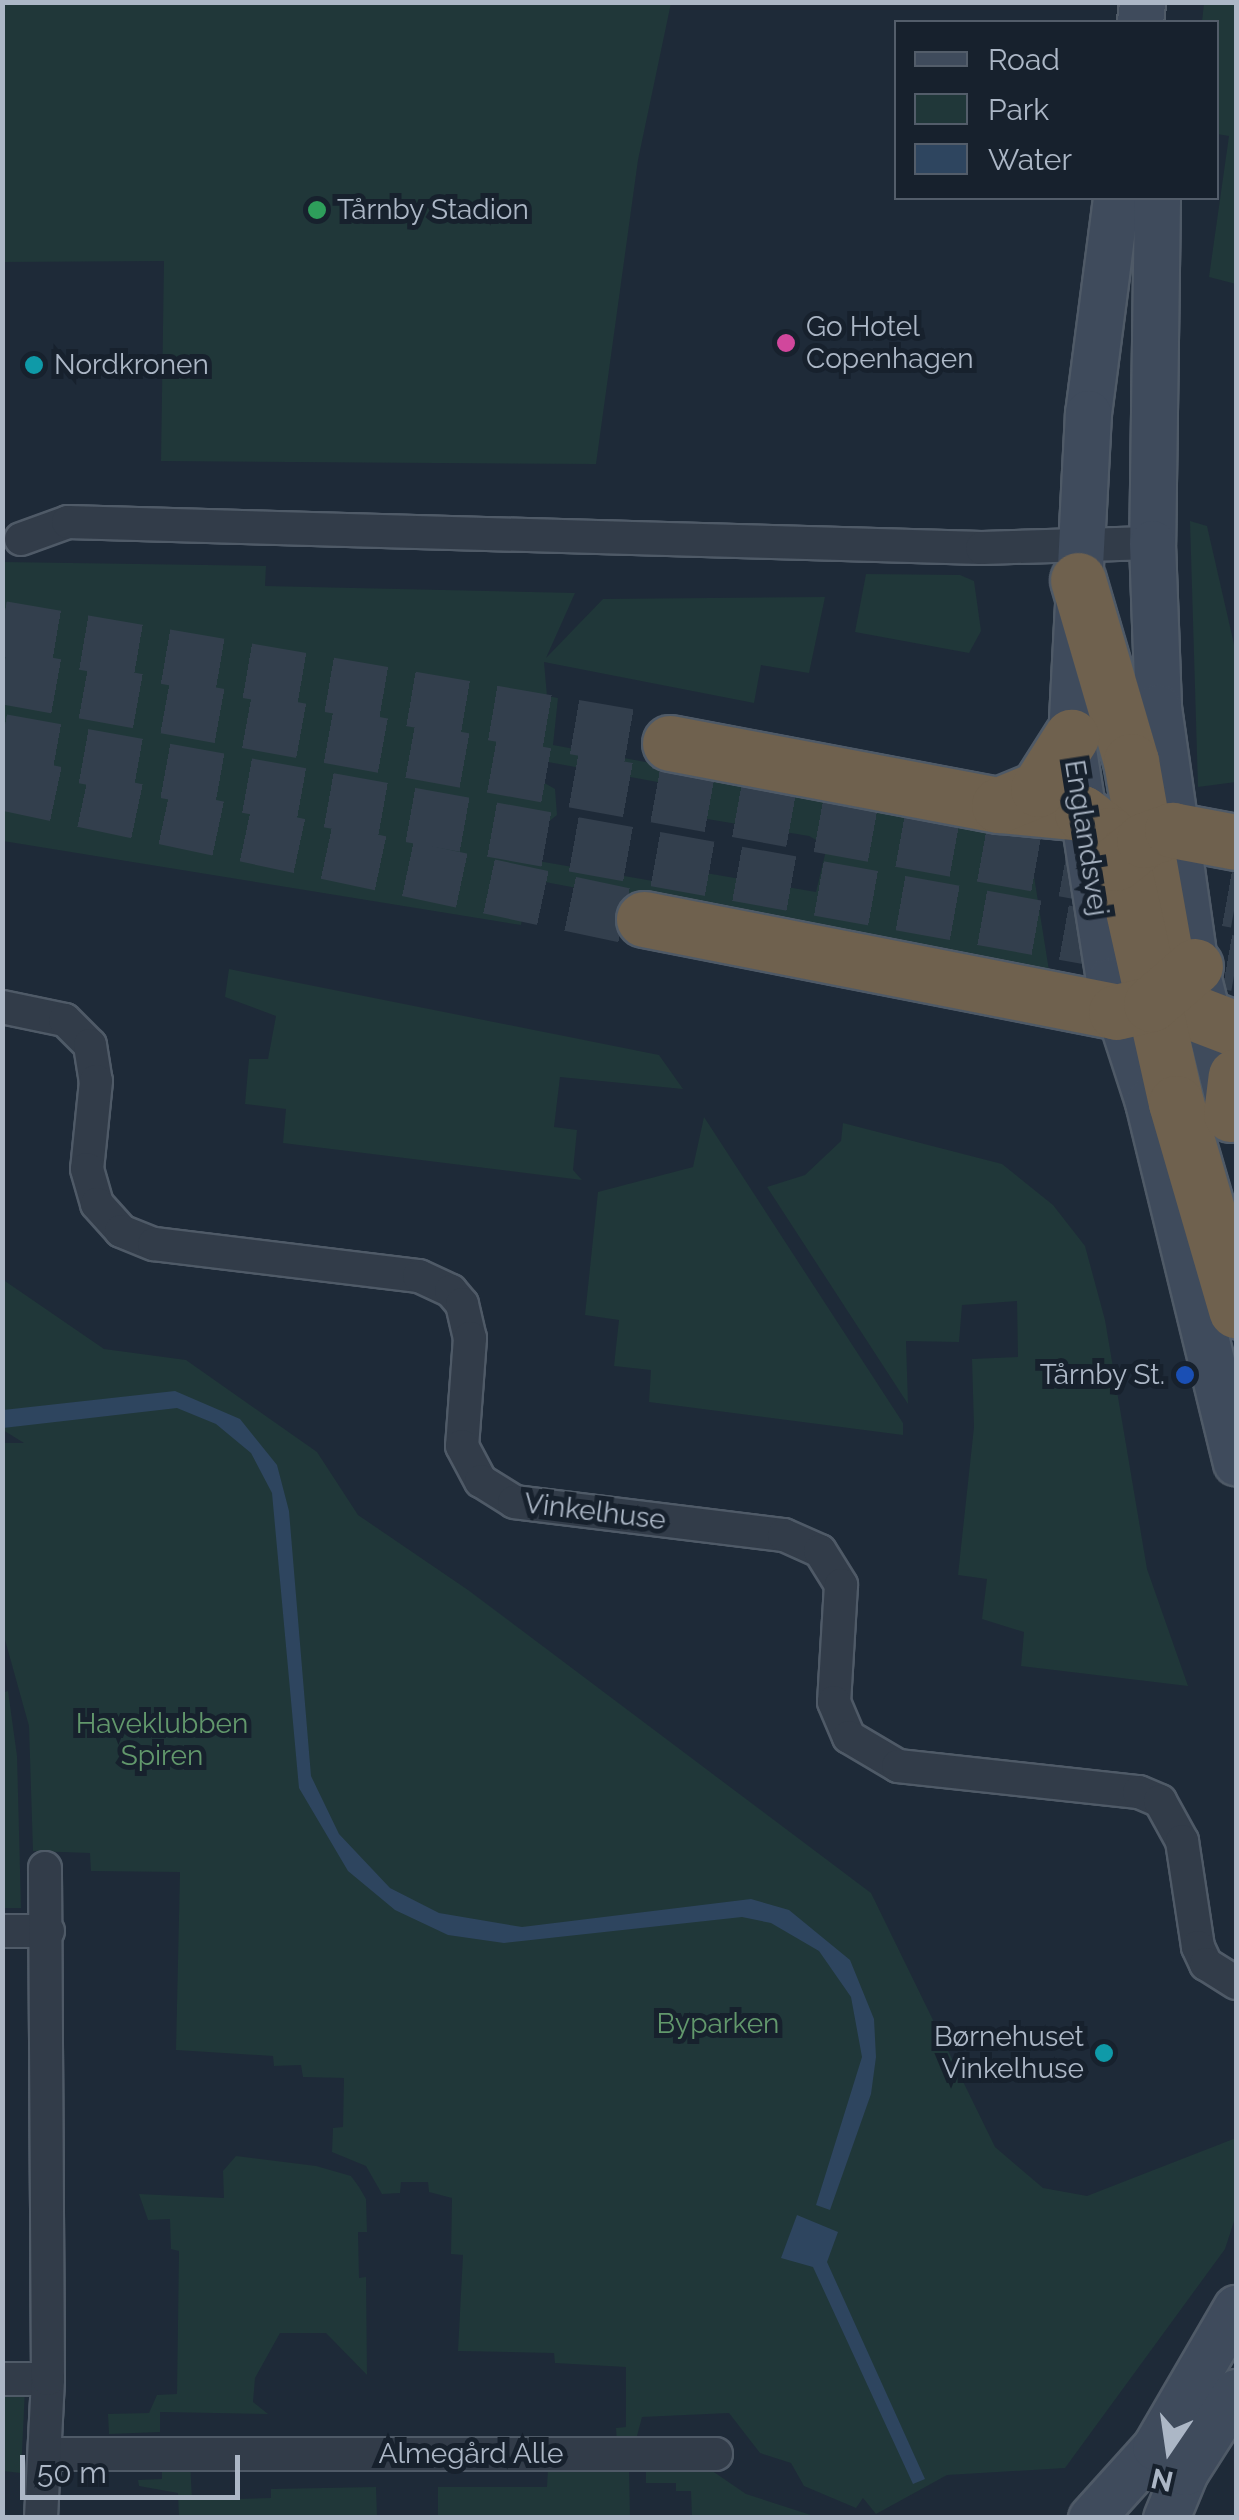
<!DOCTYPE html>
<meta charset="utf-8">
<style>
body{margin:0}
#map{position:relative;width:1239px;height:2520px;overflow:hidden;background:#1e2a38;font-family:Raleway,sans-serif}
div>[style]{position:absolute}
[style*='--x']{left:calc(var(--x)*1px);top:calc(var(--y)*1px);width:calc(var(--w)*1px);rotate:calc(var(--a)*1deg)}
.green>*{inset:0;background:#203739}
.water>*{inset:0;background:#2e455f}
.highway-tunnel>*{height:55px;margin-top:-27.5px;transform-origin:0;background:repeating-linear-gradient(90deg,#333f4d 0 55px,transparent 0 83px)}
.roads{filter:drop-shadow(2px 0 #4f5a67) drop-shadow(-2px 0 #4f5a67) drop-shadow(0 2px #4f5a67) drop-shadow(0 -2px #4f5a67)}
.street>*{height:32px;margin:-16px;padding:0 16px;transform-origin:16px;border-radius:16px;background:#323c49}
.secondary>*{height:45px;margin:-22.5px;padding:0 22.5px;transform-origin:22.5px;border-radius:22.5px;background:#3f4b5c}
.highway>*{height:55px;margin:-27.5px;padding:0 27.5px;transform-origin:27.5px;border-radius:27.5px;background:#6f614e}
.dots>*{width:28px;height:28px;translate:-50% -50%;box-sizing:border-box;border:5px solid #17212d;border-radius:50%}
span{translate:-50% -50%;white-space:nowrap;text-align:center;line-height:1.15;-webkit-text-stroke:10px #17212d;paint-order:stroke}
.poi-label{font-size:28px;color:#acb7c6}
.left{translate:0 -50%;text-align:left}
.right{translate:-100% -50%;text-align:right}
.street-label{font-size:28px;color:#acb7c6}
.park-label{font-size:28px;color:#62986c}
.frame{position:absolute;inset:0;border:5px solid #acb7c6;pointer-events:none}
.legend{position:absolute;left:894px;top:20px;width:325px;height:180px;box-sizing:border-box;background:#17212d;border:2px solid #535d6a;margin:0;padding:12px 18px;list-style:none;font-size:30px;color:#acb7c6}
.legend li{display:flex;align-items:center;gap:20px;height:50px}
.legend b{width:50px;border:2px solid #535d6a}
.north{position:absolute;left:1119px;top:2400px;width:100px;height:100px;-webkit-text-stroke:8px #17212d;paint-order:stroke;rotate:193deg;font-size:28px;font-weight:700;line-height:40px;text-align:center;color:#acb7c6}
.north::after{content:'';display:block;margin:auto;width:35px;height:45px;background:#acb7c6;clip-path:polygon(50% 0,100% 100%,50% 72%,0 100%)}
.scale{position:absolute;left:20px;top:2455px;width:220px;height:45px;box-sizing:border-box;border:5px solid #acb7c6;border-top:0;padding-left:12px;font-size:30px;line-height:35px;white-space:nowrap;color:#acb7c6;-webkit-text-stroke:8px #17212d;paint-order:stroke}
</style>
<div id="map">
<div class="green">
<div style="clip-path:polygon(2px 3px,671px 3px,638px 160px,596px 464px,161px 461px,164px 261px,3px 262px)"></div>
<div style="clip-path:polygon(1204px 3px,1236px 3px,1236px 284px,1209px 277px,1229px 136px,1217px 134px,1216px 22px,1202px 22px)"></div>
<div style="clip-path:polygon(1190px 521px,1207px 526px,1236px 653px,1236px 782px,1198px 787px)"></div>
<div style="clip-path:polygon(evenodd,3px 562px,266px 566px,265px 586px,575px 593px,546px 658px,603px 599px,825px 597px,809px 673px,761px 665px,754px 703px,544px 662px,547px 696px,558px 698px,553px 745px,1027px 832px,1050px 977px,529px 879px,521px 925px,3px 841px,3px 562px,537px 760px,674px 785px,695px 817px,809px 836px,827px 846px,816px 892px,700px 872px,676px 885px,521px 858px,523px 842px,557px 815px,555px 789px,534px 777px,537px 760px)"></div>
<div style="clip-path:polygon(866px 574px,960px 575px,974px 581px,981px 631px,969px 653px,855px 632px)"></div>
<div style="clip-path:polygon(229px 969px,659px 1055px,683px 1089px,560px 1077px,554px 1127px,577px 1130px,573px 1170px,582px 1180px,283px 1143px,286px 1109px,245px 1104px,249px 1059px,268px 1059px,276px 1016px,225px 997px)"></div>
<div style="clip-path:polygon(704px 1117px,903px 1423px,903px 1435px,649px 1402px,651px 1370px,614px 1366px,619px 1320px,585px 1315px,598px 1192px,693px 1167px)"></div>
<div style="clip-path:polygon(843px 1123px,1002px 1164px,1053px 1205px,1085px 1246px,1105px 1320px,1147px 1569px,1188px 1686px,1021px 1666px,1024px 1632px,982px 1619px,987px 1579px,958px 1575px,974px 1427px,972px 1359px,1018px 1357px,1017px 1301px,962px 1305px,959px 1342px,906px 1341px,908px 1404px,767px 1187px,805px 1175px,841px 1141px)"></div>
<div style="clip-path:polygon(2px 1279px,104px 1349px,186px 1360px,317px 1452px,358px 1515px,468px 1590px,871px 1893px,995px 2147px,1043px 2188px,1087px 2196px,1236px 2138px,1236px 2215px,1225px 2249px,1065px 2468px,947px 2475px,876px 2514px,863px 2498px,856px 2508px,804px 2486px,791px 2463px,760px 2453px,729px 2413px,642px 2417px,637px 2436px,617px 2444px,616px 2428px,626px 2427px,626px 2367px,555px 2363px,554px 2353px,458px 2351px,463px 2255px,451px 2254px,452px 2198px,429px 2192px,428px 2182px,401px 2182px,400px 2193px,382px 2194px,366px 2166px,332px 2152px,333px 2128px,343px 2127px,344px 2078px,303px 2077px,301px 2065px,274px 2066px,273px 2056px,176px 2050px,180px 1872px,91px 1871px,90px 1853px,33px 1851px,29px 1726px,2px 1629px,3px 1443px,24px 1443px,3px 1430px)"></div>
<div style="clip-path:polygon(8px 1691px,17px 1756px,21px 1908px,3px 1908px,2px 1693px)"></div>
<div style="clip-path:polygon(236px 2156px,316px 2166px,351px 2176px,359px 2187px,366px 2199px,367px 2232px,358px 2232px,359px 2278px,366px 2277px,367px 2375px,326px 2333px,280px 2333px,255px 2378px,253px 2402px,268px 2414px,160px 2412px,160px 2432px,109px 2434px,108px 2414px,149px 2413px,157px 2395px,177px 2394px,179px 2251px,171px 2249px,170px 2219px,148px 2220px,139px 2194px,224px 2198px,223px 2171px)"></div>
<div style="clip-path:polygon(3px 2388px,25px 2388px,21px 2473px,3px 2471px)"></div>
<div style="clip-path:polygon(162px 2461px,190px 2461px,192px 2500px,271px 2498px,271px 2489px,376px 2487px,377px 2517px,179px 2517px,178px 2493px,139px 2486px,138px 2480px,162px 2479px)"></div>
<div style="clip-path:polygon(548px 2468px,629px 2468px,630px 2517px,438px 2517px,438px 2487px,547px 2487px)"></div>
<div style="clip-path:polygon(646px 2468px,708px 2468px,746px 2494px,817px 2517px,692px 2517px,691px 2491px,676px 2491px,676px 2483px,646px 2483px)"></div>
</div>
<div class="water">
<div style="clip-path:polygon(175px 1391px,240px 1419px,277px 1465px,289px 1511px,311px 1776px,339px 1834px,390px 1888px,439px 1913px,522px 1927px,751px 1899px,789px 1910px,850px 1960px,874px 2019px,876px 2057px,871px 2094px,830px 2210px,816px 2205px,862px 2057px,851px 1997px,819px 1951px,771px 1923px,742px 1917px,504px 1943px,448px 1935px,395px 1910px,348px 1871px,299px 1788px,272px 1493px,251px 1453px,216px 1424px,177px 1408px,3px 1428px,3px 1410px)"></div>
<div style="clip-path:polygon(797px 2215px,838px 2232px,827px 2262px,925px 2479px,913px 2484px,813px 2267px,781px 2258px)"></div>
</div>
<div class="highway-tunnel">
<div style="--x:2;--y:628;--w:678;--a:9.77"></div>
<div style="--x:2;--y:676;--w:1254;--a:10.29"></div>
<div style="--x:2;--y:741;--w:1254;--a:10.2"></div>
<div style="--x:2;--y:782;--w:656;--a:12.05"></div>
</div>
<div class="roads">
<div class="street">
<div style="--x:21;--y:539;--w:50;--a:-19.9"></div>
<div style="--x:68;--y:522;--w:914;--a:1.63"></div>
<div style="--x:982;--y:548;--w:170;--a:-1.7"></div>
<div style="--x:2;--y:1007;--w:64;--a:11.7"></div>
<div style="--x:65;--y:1020;--w:35;--a:45"></div>
<div style="--x:90;--y:1045;--w:36;--a:81"></div>
<div style="--x:96;--y:1081;--w:88;--a:95.8"></div>
<div style="--x:87;--y:1169;--w:36;--a:74"></div>
<div style="--x:97;--y:1204;--w:36;--a:48"></div>
<div style="--x:121;--y:1231;--w:35;--a:22"></div>
<div style="--x:154;--y:1244;--w:267;--a:6.9"></div>
<div style="--x:419;--y:1276;--w:35;--a:25"></div>
<div style="--x:451;--y:1291;--w:17;--a:50"></div>
<div style="--x:462;--y:1304;--w:35;--a:77"></div>
<div style="--x:470;--y:1338;--w:108;--a:94.2"></div>
<div style="--x:462;--y:1446;--w:40;--a:62"></div>
<div style="--x:481;--y:1481;--w:39;--a:32"></div>
<div style="--x:514;--y:1502;--w:272;--a:7"></div>
<div style="--x:784;--y:1535;--w:39;--a:24"></div>
<div style="--x:820;--y:1551;--w:40;--a:58"></div>
<div style="--x:841;--y:1585;--w:117;--a:93.4"></div>
<div style="--x:834;--y:1702;--w:38;--a:67"></div>
<div style="--x:849;--y:1737;--w:57;--a:30.6"></div>
<div style="--x:898;--y:1766;--w:242;--a:6.2"></div>
<div style="--x:1139;--y:1792;--w:23;--a:23"></div>
<div style="--x:1160;--y:1801;--w:46;--a:61.2"></div>
<div style="--x:1182;--y:1841;--w:107;--a:81.4"></div>
<div style="--x:1198;--y:1947;--w:19;--a:65"></div>
<div style="--x:1206;--y:1964;--w:36;--a:32"></div>
<div style="--x:2;--y:1931;--w:46;--a:0"></div>
<div style="--x:2;--y:2379;--w:46;--a:0"></div>
<div style="--x:47;--y:2454;--w:669;--a:0"></div>
<div style="--x:41;--y:2518;--w:139;--a:-87.1"></div>
<div style="--x:48;--y:2379;--w:511;--a:-90.34"></div>
</div>
<div class="secondary">
<div style="--x:1140;--y:22;--w:20;--a:-84"></div>
<div style="--x:1116;--y:198;--w:217;--a:97.4"></div>
<div style="--x:1088;--y:413;--w:324;--a:93"></div>
<div style="--x:1071;--y:737;--w:247;--a:81.1"></div>
<div style="--x:1109;--y:981;--w:127;--a:72.1"></div>
<div style="--x:1148;--y:1102;--w:371;--a:76.3"></div>
<div style="--x:1157;--y:198;--w:345;--a:90.8"></div>
<div style="--x:1152;--y:543;--w:164;--a:87.9"></div>
<div style="--x:1158;--y:707;--w:262;--a:81.9"></div>
<div style="--x:1195;--y:966;--w:154;--a:76.1"></div>
<div style="--x:1091;--y:2518;--w:96;--a:-48"></div>
<div style="--x:1155;--y:2447;--w:161;--a:-59.8"></div>
<div style="--x:1166;--y:2518;--w:50;--a:-67.6"></div>
<div style="--x:1185;--y:2472;--w:95;--a:-57.5"></div>
</div>
<div class="highway">
<div style="--x:1078;--y:580;--w:189;--a:73.7"></div>
<div style="--x:1131;--y:761;--w:230;--a:80"></div>
<div style="--x:1171;--y:987;--w:26;--a:59"></div>
<div style="--x:1184;--y:1009;--w:56;--a:21"></div>
<div style="--x:670;--y:743;--w:335;--a:10.7"></div>
<div style="--x:999;--y:805;--w:83;--a:5.5"></div>
<div style="--x:1082;--y:813;--w:36;--a:38"></div>
<div style="--x:1110;--y:835;--w:25;--a:63"></div>
<div style="--x:1121;--y:857;--w:252;--a:77.4"></div>
<div style="--x:1176;--y:1103;--w:216;--a:73.8"></div>
<div style="--x:999;--y:805;--w:42;--a:-22.3"></div>
<div style="--x:1038;--y:789;--w:62;--a:-57.6"></div>
<div style="--x:1116;--y:863;--w:36;--a:-39"></div>
<div style="--x:1144;--y:840;--w:30;--a:-20"></div>
<div style="--x:1172;--y:830;--w:65;--a:10.6"></div>
<div style="--x:644;--y:919;--w:481;--a:11.1"></div>
<div style="--x:1116;--y:1012;--w:36;--a:-13"></div>
<div style="--x:1151;--y:1004;--w:58;--a:-40.8"></div>
<div style="--x:1231;--y:1114;--w:38;--a:-83"></div>
</div>
</div>
<div class="dots">
<div style="left:317px;top:210px;background:#2e9e5b"></div>
<div style="left:786px;top:343px;background:#d1479c"></div>
<div style="left:34px;top:365px;background:#0f9aa8"></div>
<div style="left:1185px;top:1375px;background:#1a4fb4"></div>
<div style="left:1104px;top:2053px;background:#0f9aa8"></div>
</div>
<div class="poi-label">
<span class="left" style="left:337px;top:210px">Tårnby Stadion</span>
<span class="left" style="left:806px;top:343px">Go Hotel<br>Copenhagen</span>
<span class="left" style="left:54px;top:365px">Nordkronen</span>
<span class="right" style="left:1165px;top:1375px">Tårnby St.</span>
<span class="right" style="left:1084px;top:2053px">Børnehuset<br>Vinkelhuse</span>
</div>
<div class="street-label">
<span style="left:1086px;top:838px;rotate:81deg">Englandsvej</span>
<span style="left:595px;top:1512px;rotate:7deg">Vinkelhuse</span>
<span style="left:471px;top:2454px">Almegård Alle</span>
</div>
<div class="park-label">
<span style="left:162px;top:1740px">Haveklubben<br>Spiren</span>
<span style="left:718px;top:2024px">Byparken</span>
</div>
<div class="frame"></div>
<ul class="legend">
<li><b style="height:12px;background:#3f4b5c"></b>Road</li>
<li><b style="height:28px;background:#203739"></b>Park</li>
<li><b style="height:28px;background:#2e455f"></b>Water</li>
</ul>
<div class="north">N</div>
<div class="scale">50 m</div>
</div>
